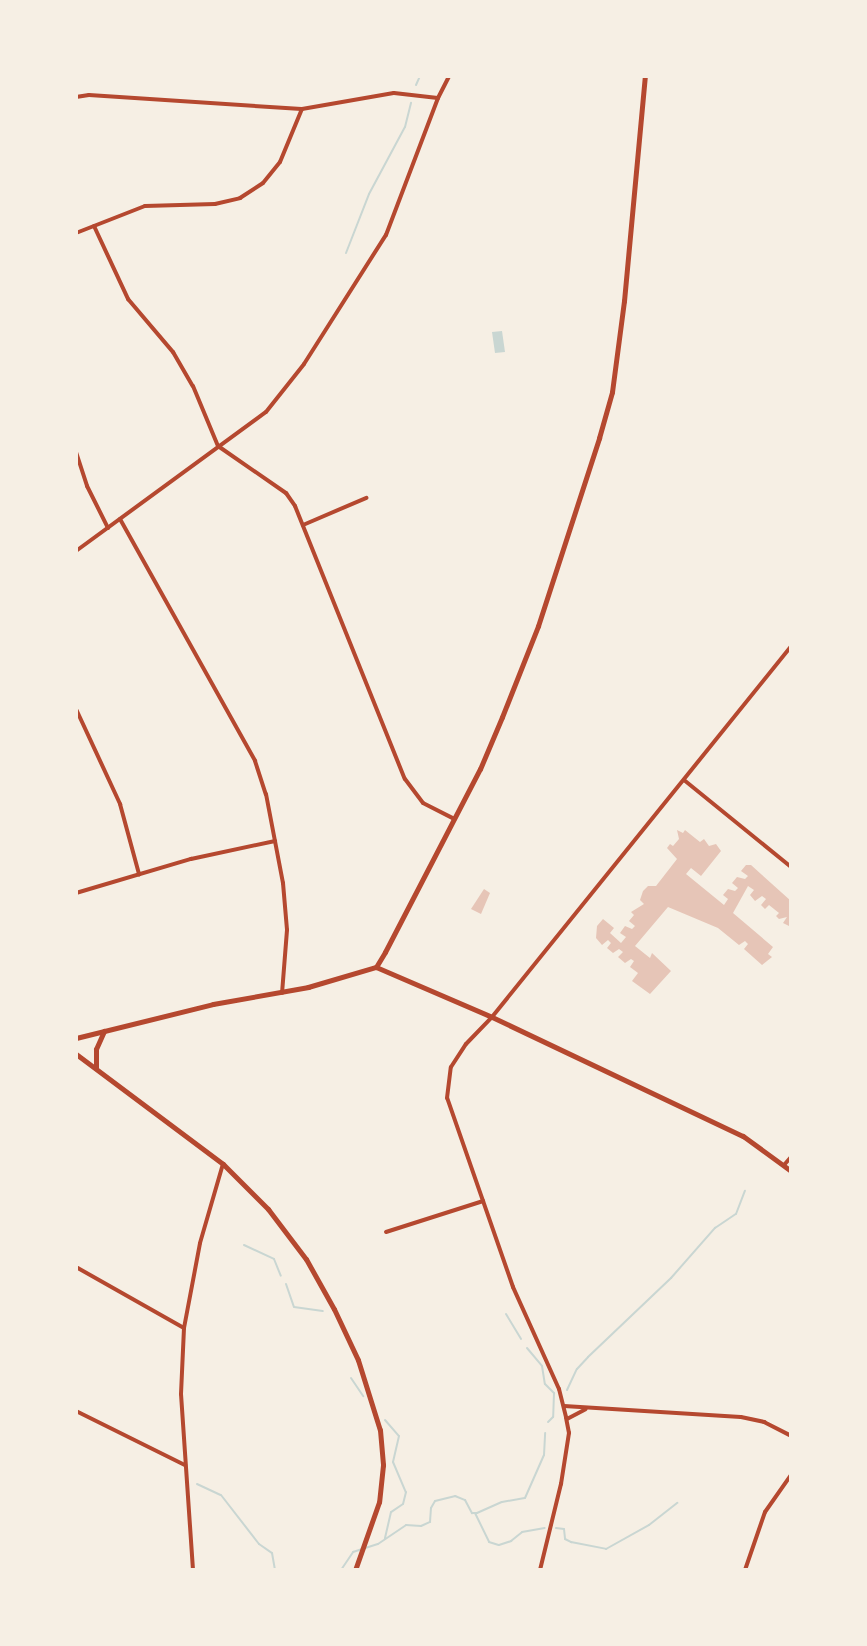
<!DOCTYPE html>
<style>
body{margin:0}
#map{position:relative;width:867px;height:1646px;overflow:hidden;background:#f6efe4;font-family:Arial,sans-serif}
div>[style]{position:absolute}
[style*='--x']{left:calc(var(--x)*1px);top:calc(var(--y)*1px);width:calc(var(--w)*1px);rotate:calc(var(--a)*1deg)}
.water>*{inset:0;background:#c9d6d2}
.stream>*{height:2px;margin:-1px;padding:0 1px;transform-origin:1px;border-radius:1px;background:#c9d6d2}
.building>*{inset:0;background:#e6c5b7}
.minor>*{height:4px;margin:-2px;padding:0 2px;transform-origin:2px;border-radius:2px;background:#b5482f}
.tertiary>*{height:5px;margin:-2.5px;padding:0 2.5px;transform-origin:2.5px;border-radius:2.5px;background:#b5482f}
span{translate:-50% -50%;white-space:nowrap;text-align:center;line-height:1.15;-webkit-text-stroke:4px #f6efe4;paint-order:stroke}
.frame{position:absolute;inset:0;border:78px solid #f6efe4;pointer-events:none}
</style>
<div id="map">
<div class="water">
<div style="clip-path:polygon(502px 331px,505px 352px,495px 353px,492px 332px)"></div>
</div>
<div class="stream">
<div style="--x:416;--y:85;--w:10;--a:-66"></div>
<div style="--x:346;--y:253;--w:63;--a:-68.7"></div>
<div style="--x:369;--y:194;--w:76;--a:-61.8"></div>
<div style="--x:405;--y:127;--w:25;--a:-76"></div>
<div style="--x:244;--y:1245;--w:33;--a:25"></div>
<div style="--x:274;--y:1259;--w:18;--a:68"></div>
<div style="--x:286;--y:1284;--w:24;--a:71"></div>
<div style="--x:294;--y:1307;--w:29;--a:8"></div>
<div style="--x:506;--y:1314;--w:29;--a:59"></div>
<div style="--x:527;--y:1348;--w:23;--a:50"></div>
<div style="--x:542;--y:1366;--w:18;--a:81"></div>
<div style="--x:545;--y:1384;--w:13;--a:45"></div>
<div style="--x:554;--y:1393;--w:24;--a:92"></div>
<div style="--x:553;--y:1417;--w:7;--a:135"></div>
<div style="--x:351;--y:1378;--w:22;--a:56"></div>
<div style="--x:567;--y:1390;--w:23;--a:-65"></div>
<div style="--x:577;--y:1369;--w:16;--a:-47"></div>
<div style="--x:588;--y:1357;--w:115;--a:-43.6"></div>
<div style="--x:671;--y:1278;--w:67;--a:-48.7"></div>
<div style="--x:715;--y:1228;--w:25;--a:-34"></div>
<div style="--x:736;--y:1214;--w:25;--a:-69"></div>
<div style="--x:385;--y:1420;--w:21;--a:49"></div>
<div style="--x:399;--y:1436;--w:27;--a:103"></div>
<div style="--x:393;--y:1462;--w:33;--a:67"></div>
<div style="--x:406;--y:1492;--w:12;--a:104"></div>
<div style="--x:403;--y:1504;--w:14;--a:146"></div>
<div style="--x:391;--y:1512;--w:27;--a:103"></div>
<div style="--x:197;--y:1484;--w:26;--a:25"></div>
<div style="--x:221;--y:1495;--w:62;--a:52.2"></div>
<div style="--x:259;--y:1544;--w:16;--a:35"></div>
<div style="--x:272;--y:1553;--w:17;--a:80"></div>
<div style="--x:475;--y:1513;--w:32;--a:64"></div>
<div style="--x:489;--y:1542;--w:10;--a:17"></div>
<div style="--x:499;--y:1545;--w:13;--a:-18"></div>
<div style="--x:511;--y:1541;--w:14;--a:-39"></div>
<div style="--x:522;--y:1532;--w:23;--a:-10"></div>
<div style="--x:556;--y:1528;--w:8;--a:7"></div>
<div style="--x:564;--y:1529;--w:10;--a:84"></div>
<div style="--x:565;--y:1539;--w:7;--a:27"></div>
<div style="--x:571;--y:1542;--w:36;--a:11"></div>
<div style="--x:606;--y:1549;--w:49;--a:-29.2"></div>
<div style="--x:649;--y:1525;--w:36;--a:-38"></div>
<div style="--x:341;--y:1570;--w:22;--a:-56"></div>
<div style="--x:353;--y:1552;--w:26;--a:-18"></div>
<div style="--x:378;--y:1544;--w:34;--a:-34"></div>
<div style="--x:406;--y:1525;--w:15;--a:4"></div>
<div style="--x:421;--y:1526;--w:10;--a:-24"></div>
<div style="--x:430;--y:1522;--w:14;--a:-86"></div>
<div style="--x:431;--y:1508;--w:8;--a:-60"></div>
<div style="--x:435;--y:1501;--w:21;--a:-14"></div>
<div style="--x:455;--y:1496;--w:11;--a:22"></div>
<div style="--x:465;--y:1500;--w:15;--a:62"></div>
<div style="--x:472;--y:1513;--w:5;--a:0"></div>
<div style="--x:477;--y:1513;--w:27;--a:-24"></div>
<div style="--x:502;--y:1502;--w:23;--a:-10"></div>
<div style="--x:525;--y:1498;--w:47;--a:-66.2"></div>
<div style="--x:544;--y:1455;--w:22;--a:-87"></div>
</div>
<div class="building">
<div style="clip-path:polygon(677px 830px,683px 833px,685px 830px,700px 842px,704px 839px,709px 846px,716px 844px,721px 851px,701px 876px,691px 868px,686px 874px,724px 905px,728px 899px,723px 895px,728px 889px,735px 891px,738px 888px,732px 883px,737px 877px,745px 879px,748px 876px,741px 871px,746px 865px,751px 865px,791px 901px,791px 927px,783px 923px,787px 917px,779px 919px,776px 916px,779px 913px,769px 905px,765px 909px,761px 905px,766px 899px,762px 896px,755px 901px,750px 895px,754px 890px,748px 886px,733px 913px,773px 947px,768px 954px,772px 957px,762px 965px,744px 949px,748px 944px,745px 941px,739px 945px,718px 928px,668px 907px,635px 946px,650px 958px,652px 953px,671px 971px,650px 994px,632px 981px,638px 973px,630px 967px,634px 961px,631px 959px,625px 963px,618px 957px,623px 952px,619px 949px,613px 953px,607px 948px,611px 943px,608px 940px,602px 945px,596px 938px,597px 926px,603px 919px,614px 928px,610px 933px,621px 943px,626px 937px,620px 933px,625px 926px,632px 929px,635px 926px,629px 921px,634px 915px,631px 912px,644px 904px,640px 900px,643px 891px,648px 886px,656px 886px,677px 859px,667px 848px,670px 844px,673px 846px,679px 839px)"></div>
<div style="clip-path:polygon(484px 889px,490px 893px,481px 914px,471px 909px)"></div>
</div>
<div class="minor">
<div style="--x:76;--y:97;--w:13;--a:-9"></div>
<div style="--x:89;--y:95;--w:213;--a:3.8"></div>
<div style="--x:302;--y:109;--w:93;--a:-9.9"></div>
<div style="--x:394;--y:93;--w:44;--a:6.5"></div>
<div style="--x:94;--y:226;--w:81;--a:65"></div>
<div style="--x:128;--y:299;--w:70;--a:49.7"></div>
<div style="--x:173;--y:352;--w:39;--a:60"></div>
<div style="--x:193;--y:386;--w:65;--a:67.4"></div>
<div style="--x:218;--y:446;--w:83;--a:34.7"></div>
<div style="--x:286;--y:493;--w:16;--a:55"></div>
<div style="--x:295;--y:506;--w:294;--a:68.1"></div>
<div style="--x:405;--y:779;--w:30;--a:53"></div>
<div style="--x:423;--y:803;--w:35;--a:27"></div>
<div style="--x:76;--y:233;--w:74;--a:-21.4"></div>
<div style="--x:145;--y:206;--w:70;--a:-1.6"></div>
<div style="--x:215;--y:204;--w:26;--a:-13"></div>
<div style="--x:240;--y:198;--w:27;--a:-33"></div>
<div style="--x:263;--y:183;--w:27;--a:-51"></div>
<div style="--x:280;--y:162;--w:57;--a:-67.5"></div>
<div style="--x:76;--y:452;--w:36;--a:72"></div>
<div style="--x:87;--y:486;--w:47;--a:63.4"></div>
<div style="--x:120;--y:519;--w:277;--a:60.8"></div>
<div style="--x:255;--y:761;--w:35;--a:72"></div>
<div style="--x:266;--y:794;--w:91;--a:79.2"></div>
<div style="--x:283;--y:883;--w:47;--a:85.1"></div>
<div style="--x:287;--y:930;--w:63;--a:94.5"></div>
<div style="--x:303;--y:525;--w:69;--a:-23.2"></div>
<div style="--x:76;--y:551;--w:235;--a:-36.2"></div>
<div style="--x:266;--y:412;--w:61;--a:-51.6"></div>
<div style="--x:304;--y:364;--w:153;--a:-57.6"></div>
<div style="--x:386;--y:235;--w:147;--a:-69.2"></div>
<div style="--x:438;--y:98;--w:25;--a:-63"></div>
<div style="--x:76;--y:709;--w:105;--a:65.1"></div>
<div style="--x:120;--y:804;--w:73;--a:74.8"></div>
<div style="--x:684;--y:780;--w:138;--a:39.1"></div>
<div style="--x:76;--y:893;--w:120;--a:-16.5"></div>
<div style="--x:191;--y:859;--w:86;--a:-12.1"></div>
<div style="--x:784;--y:1165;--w:11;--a:-49"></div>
<div style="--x:386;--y:1232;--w:102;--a:-17.7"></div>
<div style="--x:76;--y:1267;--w:124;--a:29.5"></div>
<div style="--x:564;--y:1406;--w:177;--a:3.6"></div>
<div style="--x:741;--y:1417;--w:24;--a:12"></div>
<div style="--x:764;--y:1422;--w:30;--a:27"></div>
<div style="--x:76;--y:1411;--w:122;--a:26.4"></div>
<div style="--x:567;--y:1419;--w:21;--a:-28"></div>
<div style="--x:193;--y:1570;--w:176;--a:-93.9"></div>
<div style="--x:181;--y:1394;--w:66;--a:-87.4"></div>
<div style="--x:184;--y:1328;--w:86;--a:-79.3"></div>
<div style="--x:200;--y:1243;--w:82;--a:-73.8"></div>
<div style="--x:540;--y:1570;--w:89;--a:-76.3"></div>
<div style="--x:561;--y:1484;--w:52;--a:-81.1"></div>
<div style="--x:569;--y:1433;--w:16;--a:-101"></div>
<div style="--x:566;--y:1417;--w:29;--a:-104"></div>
<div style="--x:559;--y:1389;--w:112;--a:-114.3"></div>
<div style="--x:513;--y:1287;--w:200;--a:-109.2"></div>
<div style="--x:447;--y:1098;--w:31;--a:-83"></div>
<div style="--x:451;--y:1067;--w:27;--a:-57"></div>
<div style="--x:466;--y:1044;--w:37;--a:-46"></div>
<div style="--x:492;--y:1017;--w:476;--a:-51.1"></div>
<div style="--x:745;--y:1570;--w:61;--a:-71"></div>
<div style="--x:765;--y:1512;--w:45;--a:-54.9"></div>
</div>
<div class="tertiary">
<div style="--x:376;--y:967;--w:126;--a:23.3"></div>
<div style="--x:492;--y:1017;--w:278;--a:25.4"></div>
<div style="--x:743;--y:1136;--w:59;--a:36.1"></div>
<div style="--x:76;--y:1038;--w:141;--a:-13.9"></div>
<div style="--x:213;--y:1004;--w:97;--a:-10.1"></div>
<div style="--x:308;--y:987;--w:71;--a:-16.4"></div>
<div style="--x:376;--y:967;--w:17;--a:-59"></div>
<div style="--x:385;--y:952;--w:206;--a:-62.6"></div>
<div style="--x:480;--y:769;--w:56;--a:-67.1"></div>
<div style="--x:502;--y:717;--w:98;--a:-68.4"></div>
<div style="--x:538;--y:626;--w:198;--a:-72"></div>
<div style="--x:599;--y:438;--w:48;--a:-74.2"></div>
<div style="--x:612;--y:392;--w:92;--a:-82.5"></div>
<div style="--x:624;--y:301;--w:226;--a:-84.7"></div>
<div style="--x:76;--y:1054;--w:184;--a:36.8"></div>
<div style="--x:223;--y:1164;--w:64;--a:45"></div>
<div style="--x:268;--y:1209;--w:63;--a:52.8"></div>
<div style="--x:306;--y:1259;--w:57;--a:60.8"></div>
<div style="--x:334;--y:1309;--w:56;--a:64.8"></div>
<div style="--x:358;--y:1360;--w:73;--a:72.6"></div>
<div style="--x:380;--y:1430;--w:35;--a:85"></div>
<div style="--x:383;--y:1465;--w:37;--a:96"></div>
<div style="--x:379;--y:1502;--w:72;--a:109.4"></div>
<div style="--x:96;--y:1068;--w:19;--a:-90"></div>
<div style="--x:96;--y:1049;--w:20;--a:-66"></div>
</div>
<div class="frame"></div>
</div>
